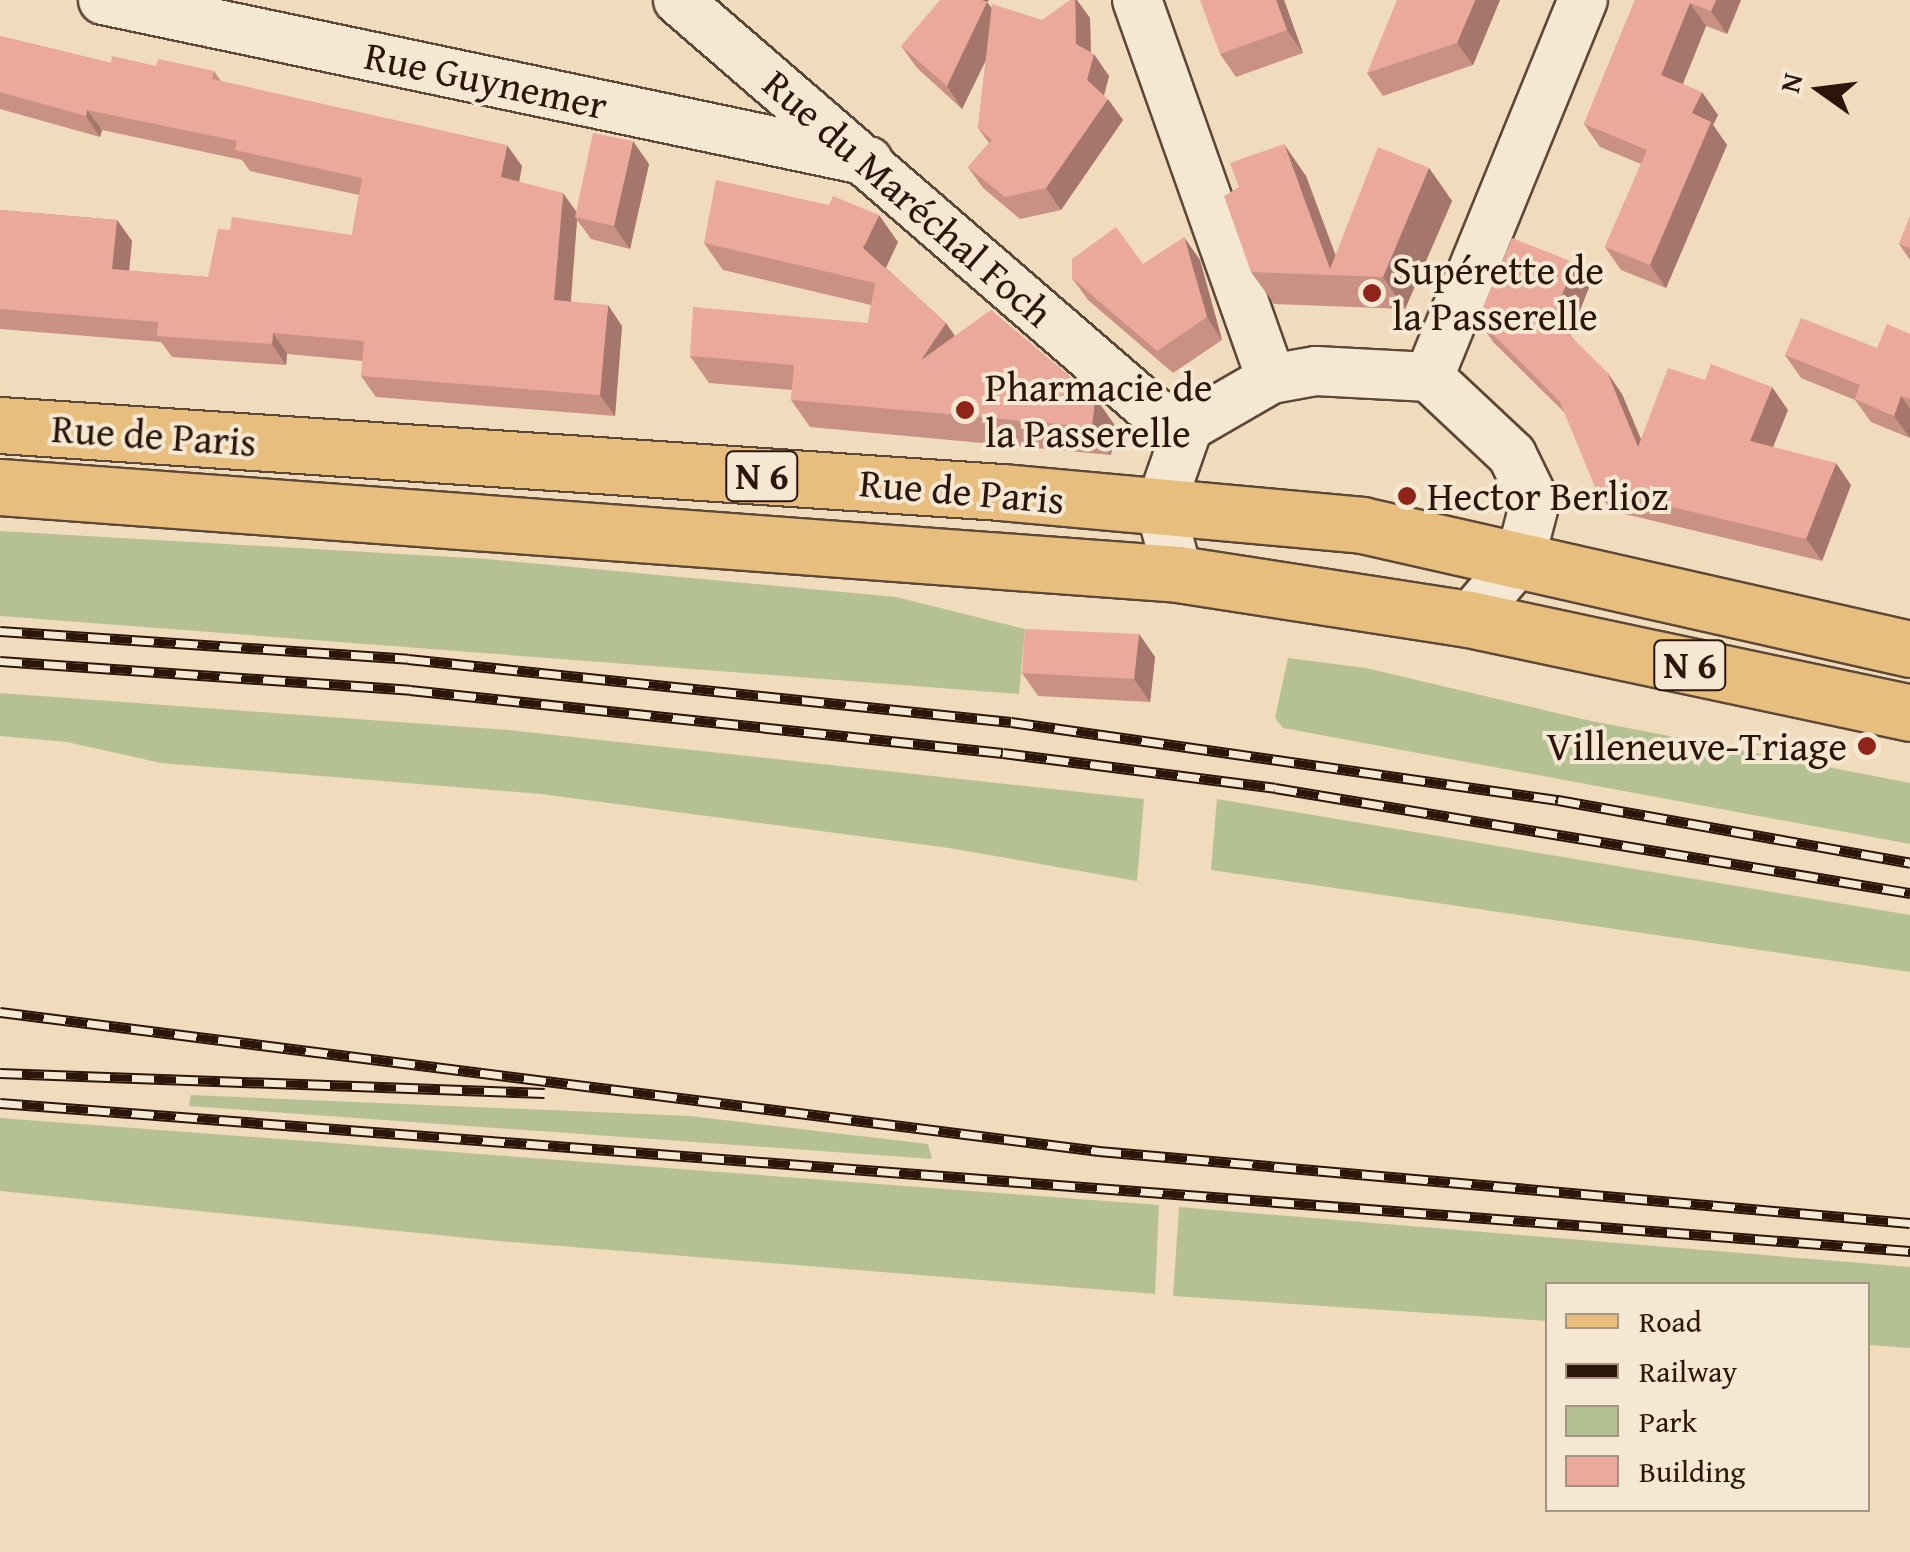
<!DOCTYPE html>
<meta charset="utf-8">
<style>
body{margin:0}
#map{position:relative;width:1910px;height:1552px;overflow:hidden;background:#f0dbbc;font-family:"Gentium Book Plus",serif}
div>[style]{position:absolute}
[style*='--x']{left:calc(var(--x)*1px);top:calc(var(--y)*1px);width:calc(var(--w)*1px);rotate:calc(var(--a)*1deg)}
.green>*{inset:0;background:#b6c193}
.roads{filter:drop-shadow(2px 0 #5d4736) drop-shadow(-2px 0 #5d4736) drop-shadow(0 2px #5d4736) drop-shadow(0 -2px #5d4736)}
.minor>*{height:48px;margin:-24px;padding:0 24px;transform-origin:24px;border-radius:24px;background:#f5e8d3}
.primary>*{height:55px;margin:-27.5px;padding:0 27.5px;transform-origin:27.5px;border-radius:27.5px;background:#e8be7e}
.rail>*{height:11px;margin-top:-5.5px;transform-origin:0;background:repeating-linear-gradient(90deg,#f5e8d3 0 22px,#2c1609 0 44px);box-sizing:border-box;border-block:2px solid #2c1609}
.wall>*{inset:0;background:#c99184}
.shaded-wall>*{inset:0;background:#a4766c}
.building>*{inset:0;background:#eaa99a}
.dots>*{width:28px;height:28px;translate:-50% -50%;box-sizing:border-box;border:5px solid #f5e8d3;border-radius:50%}
span{translate:-50% -50%;white-space:nowrap;text-align:center;line-height:1.15;-webkit-text-stroke:8px #f5e8d3;paint-order:stroke}
.shield-label span{padding:2px 8px;background:#f5e8d3;border:2px solid;border-radius:8px;-webkit-text-stroke-width:0}
.shield-label{font-size:38px;color:#2c1609;font-weight:700}
.street-label{font-size:40px;color:#2c1609}
.poi-label{font-size:40px;color:#2c1609}
.left{translate:0 -50%;text-align:left}
.right{translate:-100% -50%;text-align:right}
.legend{position:absolute;left:1545px;top:1282px;width:325px;height:230px;box-sizing:border-box;background:#f5e8d3;border:2px solid #a59482;margin:0;padding:12px 18px;list-style:none;font-size:30px;color:#2c1609}
.legend li{display:flex;align-items:center;gap:20px;height:50px}
.legend b{width:50px;border:2px solid #a59482}
.north{position:absolute;left:1770px;top:40px;width:100px;height:100px;-webkit-text-stroke:8px #f5e8d3;paint-order:stroke;rotate:284deg;font-size:28px;font-weight:700;line-height:40px;text-align:center;color:#2c1609}
.north::after{content:'';display:block;margin:auto;width:35px;height:45px;background:#2c1609;clip-path:polygon(50% 0,100% 100%,50% 72%,0 100%)}
</style>
<div id="map">
<div class="green">
<div style="clip-path:polygon(0 531px,487px 559px,896px 597px,1025px 629px,1019px 694px,0 616px)"></div>
<div style="clip-path:polygon(1288px 658px,1366px 668px,1582px 719px,1910px 783px,1910px 844px,1283px 728px,1275px 718px)"></div>
<div style="clip-path:polygon(0 693px,508px 730px,1144px 799px,1137px 881px,949px 848px,541px 794px,161px 763px,67px 742px,0 736px)"></div>
<div style="clip-path:polygon(1217px 799px,1910px 915px,1910px 972px,1211px 870px)"></div>
<div style="clip-path:polygon(191px 1095px,690px 1116px,928px 1144px,932px 1159px,189px 1106px)"></div>
<div style="clip-path:polygon(0 1118px,1159px 1205px,1155px 1294px,498px 1241px,0 1191px)"></div>
<div style="clip-path:polygon(1179px 1207px,1910px 1267px,1910px 1348px,1868px 1345px,1868px 1284px,1548px 1284px,1547px 1321px,1173px 1296px)"></div>
</div>
<div class="roads">
<div class="minor">
<div style="--x:103;--y:0;--w:782;--a:11.88"></div>
<div style="--x:678;--y:0;--w:630;--a:40.88"></div>
<div style="--x:1154;--y:412;--w:37;--a:24"></div>
<div style="--x:1137;--y:0;--w:402;--a:70.5"></div>
<div style="--x:1429;--y:377;--w:407;--a:-67.8"></div>
<div style="--x:1178;--y:574;--w:69;--a:-105"></div>
<div style="--x:1160;--y:507;--w:85;--a:-70.7"></div>
<div style="--x:1188;--y:427;--w:96;--a:-30"></div>
<div style="--x:1271;--y:379;--w:46;--a:-10.1"></div>
<div style="--x:1316;--y:371;--w:113;--a:3"></div>
<div style="--x:1429;--y:377;--w:114;--a:43.2"></div>
<div style="--x:1512;--y:455;--w:52;--a:63.9"></div>
<div style="--x:1535;--y:502;--w:59;--a:104.7"></div>
<div style="--x:1520;--y:559;--w:79;--a:130.4"></div>
</div>
<div class="primary">
<div style="--x:0;--y:425;--w:1003;--a:3.83"></div>
<div style="--x:1001;--y:492;--w:363;--a:5.2"></div>
<div style="--x:1362;--y:525;--w:562;--a:12.75"></div>
<div style="--x:0;--y:487;--w:1181;--a:4.22"></div>
<div style="--x:1178;--y:574;--w:294;--a:8.8"></div>
<div style="--x:1469;--y:619;--w:451;--a:12"></div>
</div>
</div>
<div class="rail">
<div style="--x:0;--y:631;--w:409;--a:3.9"></div>
<div style="--x:408;--y:659;--w:606;--a:5.96"></div>
<div style="--x:1011;--y:722;--w:553;--a:8.12"></div>
<div style="--x:1558;--y:800;--w:358;--a:10.1"></div>
<div style="--x:0;--y:661;--w:411;--a:4"></div>
<div style="--x:410;--y:690;--w:596;--a:6.06"></div>
<div style="--x:1003;--y:753;--w:274;--a:7.3"></div>
<div style="--x:1275;--y:788;--w:644;--a:9.39"></div>
<div style="--x:0;--y:1012;--w:1108;--a:7.21"></div>
<div style="--x:1099;--y:1151;--w:814;--a:5.07"></div>
<div style="--x:0;--y:1073;--w:545;--a:2.1"></div>
<div style="--x:0;--y:1103;--w:1916;--a:4.43"></div>
</div>
<div class="wall">
<div style="clip-path:polygon(1284px 0,1303px 53px,1236px 77px,1220px 54px)"></div>
<div style="clip-path:polygon(1500px 0,1473px 65px,1383px 96px,1367px 73px)"></div>
<div style="clip-path:polygon(1635px 0,1741px 0,1727px 34px,1706px 26px,1683px 84px,1718px 115px,1713px 125px,1727px 145px,1666px 288px,1621px 270px,1605px 247px,1641px 164px,1600px 147px,1584px 124px)"></div>
<div style="clip-path:polygon(987px 2px,992px 8px,1042px 20px,1090px 18px,1091px 53px,1109px 76px,1104px 96px,1123px 120px,1061px 210px,1020px 219px,983px 188px,968px 167px,989px 143px,978px 128px,986px 60px,962px 109px,917px 68px,901px 46px)"></div>
<div style="clip-path:polygon(0 36px,111px 63px,214px 71px,221px 81px,522px 166px,519px 182px,576px 211px,649px 164px,630px 249px,591px 239px,577px 220px,571px 301px,622px 326px,615px 416px,376px 397px,361px 376px,363px 361px,287px 354px,286px 365px,172px 357px,161px 342px,0 329px,0 210px,117px 220px,132px 241px,129px 271px,208px 277px,352px 235px,359px 195px,250px 171px,242px 160px,102px 130px,100px 137px,0 109px)"></div>
<div style="clip-path:polygon(1429px 168px,1452px 201px,1405px 309px,1274px 304px,1251px 272px,1306px 176px,1335px 255px)"></div>
<div style="clip-path:polygon(1910px 217px,1910px 260px,1899px 244px)"></div>
<div style="clip-path:polygon(898px 242px,886px 268px,946px 323px,955px 336px,1114px 424px,1111px 455px,810px 427px,791px 400px,792px 390px,709px 383px,690px 356px,868px 323px,871px 305px,723px 270px,704px 243px)"></div>
<div style="clip-path:polygon(1200px 260px,1222px 340px,1173px 373px,1088px 300px,1072px 278px,1143px 264px)"></div>
<div style="clip-path:polygon(1590px 285px,1570px 335px,1622px 394px,1641px 439px,1788px 410px,1773px 447px,1851px 485px,1822px 561px,1612px 511px,1596px 489px,1565px 413px,1493px 342px,1478px 319px)"></div>
<div style="clip-path:polygon(1910px 334px,1910px 438px,1871px 422px,1855px 400px,1801px 378px,1785px 355px,1877px 348px)"></div>
<div style="clip-path:polygon(1139px 634px,1155px 657px,1150px 702px,1038px 696px,1022px 673px)"></div>
</div>
<div class="shaded-wall">
<div style="clip-path:polygon(978px 0,989px 0,987px 2px,1003px 25px,962px 109px,947px 86px)"></div>
<div style="clip-path:polygon(1075px 0,1077px 0,1090px 18px,1091px 64px,1094px 54px,1109px 76px,1102px 102px,1087px 80px,1076px 44px)"></div>
<div style="clip-path:polygon(1276px 0,1284px 0,1303px 53px,1287px 30px)"></div>
<div style="clip-path:polygon(1475px 0,1500px 0,1473px 65px,1457px 43px)"></div>
<div style="clip-path:polygon(1716px 0,1741px 0,1727px 34px,1711px 11px)"></div>
<div style="clip-path:polygon(1690px 3px,1706px 26px,1677px 98px,1661px 75px)"></div>
<div style="clip-path:polygon(1702px 92px,1718px 115px,1713px 125px,1727px 145px,1666px 288px,1650px 265px,1692px 113px)"></div>
<div style="clip-path:polygon(1108px 99px,1123px 120px,1061px 210px,1046px 188px)"></div>
<div style="clip-path:polygon(87px 110px,102px 130px,100px 137px,86px 116px)"></div>
<div style="clip-path:polygon(633px 141px,649px 164px,630px 249px,614px 226px)"></div>
<div style="clip-path:polygon(1284px 144px,1306px 176px,1343px 275px,1330px 269px)"></div>
<div style="clip-path:polygon(507px 145px,522px 166px,516px 198px,501px 177px)"></div>
<div style="clip-path:polygon(1429px 168px,1452px 201px,1405px 309px,1383px 277px)"></div>
<div style="clip-path:polygon(563px 193px,578px 214px,575px 217px,577px 220px,569px 321px,554px 300px)"></div>
<div style="clip-path:polygon(879px 215px,898px 242px,882px 275px,863px 248px)"></div>
<div style="clip-path:polygon(117px 220px,132px 241px,127px 290px,112px 269px)"></div>
<div style="clip-path:polygon(1184px 237px,1200px 260px,1222px 340px,1207px 317px)"></div>
<div style="clip-path:polygon(1575px 263px,1590px 285px,1568px 340px,1552px 318px)"></div>
<div style="clip-path:polygon(608px 305px,622px 326px,615px 416px,600px 395px)"></div>
<div style="clip-path:polygon(946px 323px,965px 351px,921px 360px)"></div>
<div style="clip-path:polygon(273px 333px,287px 354px,286px 365px,272px 344px)"></div>
<div style="clip-path:polygon(1607px 372px,1622px 394px,1653px 469px,1638px 447px)"></div>
<div style="clip-path:polygon(1772px 387px,1788px 410px,1766px 464px,1750px 441px)"></div>
<div style="clip-path:polygon(1901px 396px,1910px 409px,1910px 438px,1894px 416px)"></div>
<div style="clip-path:polygon(1095px 397px,1114px 424px,1111px 455px,1092px 427px)"></div>
<div style="clip-path:polygon(1836px 463px,1851px 485px,1822px 561px,1806px 539px)"></div>
<div style="clip-path:polygon(1139px 634px,1155px 657px,1150px 702px,1134px 679px)"></div>
</div>
<div class="building">
<div style="clip-path:polygon(940px 0,982px 0,987px 2px,947px 86px,901px 46px)"></div>
<div style="clip-path:polygon(1070px 0,1075px 0,1076px 44px,1094px 54px,1087px 80px,1108px 99px,1046px 188px,1005px 197px,968px 167px,992px 140px,978px 128px,992px 4px,1042px 20px)"></div>
<div style="clip-path:polygon(1200px 0,1276px 0,1287px 30px,1220px 54px)"></div>
<div style="clip-path:polygon(1397px 0,1475px 0,1457px 43px,1367px 73px)"></div>
<div style="clip-path:polygon(1635px 0,1716px 0,1711px 11px,1690px 3px,1661px 75px,1702px 92px,1692px 113px,1711px 122px,1650px 265px,1605px 247px,1647px 150px,1584px 124px)"></div>
<div style="clip-path:polygon(0 36px,111px 63px,112px 56px,156px 66px,158px 59px,214px 71px,212px 79px,507px 145px,501px 177px,563px 193px,554px 300px,608px 305px,600px 395px,361px 376px,364px 341px,273px 333px,272px 344px,157px 336px,158px 322px,0 309px,0 210px,117px 220px,112px 269px,208px 277px,218px 229px,230px 230px,232px 217px,352px 235px,362px 178px,235px 150px,237px 141px,87px 110px,86px 116px,0 92px)"></div>
<div style="clip-path:polygon(593px 133px,633px 141px,614px 226px,575px 217px)"></div>
<div style="clip-path:polygon(1284px 144px,1330px 269px,1378px 147px,1429px 168px,1383px 277px,1251px 272px,1224px 196px,1239px 187px,1230px 163px)"></div>
<div style="clip-path:polygon(716px 180px,829px 205px,833px 196px,879px 215px,863px 248px,946px 323px,921px 360px,991px 310px,1095px 397px,1092px 427px,791px 400px,794px 365px,690px 356px,693px 307px,868px 323px,875px 283px,704px 243px)"></div>
<div style="clip-path:polygon(1910px 217px,1910px 248px,1899px 244px)"></div>
<div style="clip-path:polygon(1116px 227px,1143px 264px,1184px 237px,1207px 317px,1157px 351px,1072px 278px,1072px 259px)"></div>
<div style="clip-path:polygon(1512px 238px,1575px 263px,1552px 318px,1607px 372px,1638px 447px,1668px 368px,1705px 380px,1711px 364px,1772px 387px,1750px 441px,1836px 463px,1806px 539px,1596px 489px,1560px 402px,1478px 319px)"></div>
<div style="clip-path:polygon(1801px 318px,1877px 348px,1887px 324px,1910px 334px,1910px 399px,1901px 396px,1894px 416px,1855px 399px,1860px 385px,1785px 355px)"></div>
<div style="clip-path:polygon(1025px 629px,1139px 634px,1134px 679px,1022px 673px)"></div>
</div>
<div class="dots">
<div style="left:1372px;top:293px;background:#8f2418"></div>
<div style="left:965px;top:410px;background:#8f2418"></div>
<div style="left:1407px;top:496px;background:#8f2418"></div>
<div style="left:1867px;top:746px;background:#8f2418"></div>
</div>
<div class="shield-label">
<span style="left:762px;top:476px">N 6</span>
<span style="left:1690px;top:665px">N 6</span>
</div>
<div class="street-label">
<span style="left:486px;top:80px;rotate:12deg">Rue Guynemer</span>
<span style="left:908px;top:198px;rotate:41deg">Rue du Maréchal Foch</span>
<span style="left:154px;top:435px;rotate:4deg">Rue de Paris</span>
<span style="left:962px;top:491px;rotate:5deg">Rue de Paris</span>
</div>
<div class="poi-label">
<span class="left" style="left:1392px;top:293px">Supérette de<br>la Passerelle</span>
<span class="left" style="left:985px;top:410px">Pharmacie de<br>la Passerelle</span>
<span class="left" style="left:1427px;top:496px">Hector Berlioz</span>
<span class="right" style="left:1847px;top:746px">Villeneuve-Triage</span>
</div>
<ul class="legend">
<li><b style="height:12px;background:#e8be7e"></b>Road</li>
<li><b style="height:12px;background:#2c1609"></b>Railway</li>
<li><b style="height:28px;background:#b6c193"></b>Park</li>
<li><b style="height:28px;background:#eaa99a"></b>Building</li>
</ul>
<div class="north">N</div>
</div>
